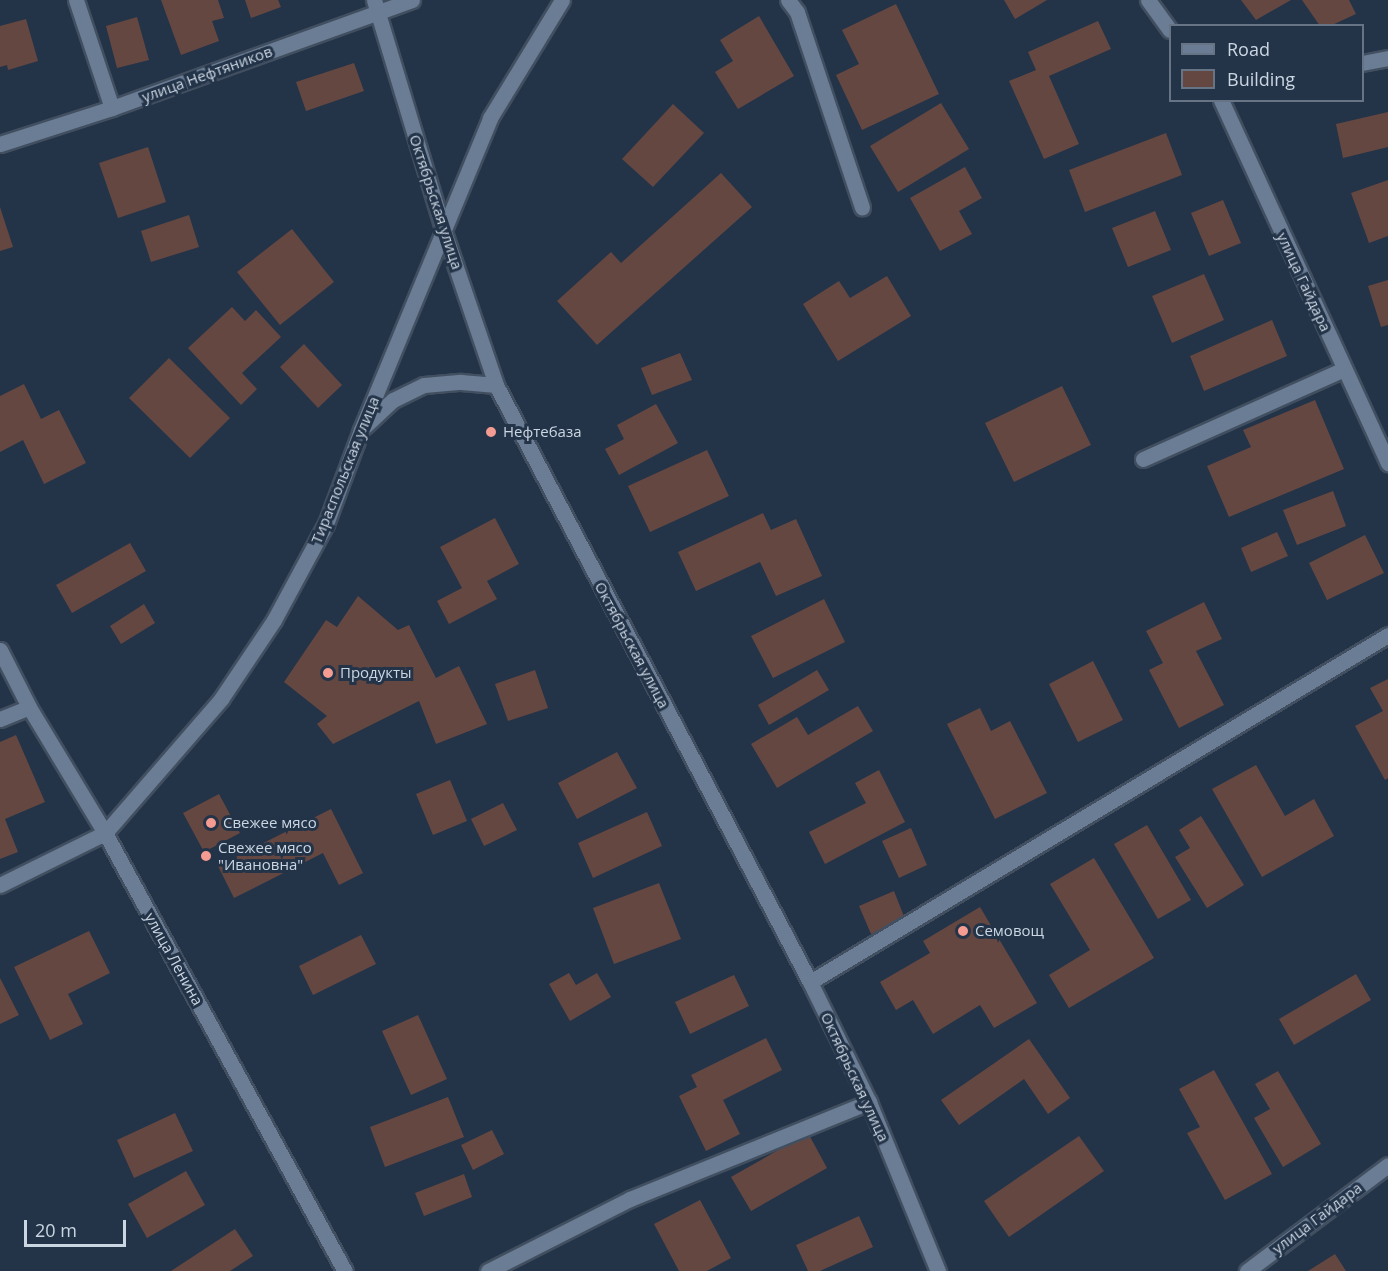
<!DOCTYPE html>
<meta charset="utf-8">
<style>
body{margin:0}
#map{position:relative;width:1388px;height:1271px;overflow:hidden;background:#233348;font-family:"Open Sans",sans-serif}
div>[style]{position:absolute}
[style*='--x']{left:calc(var(--x)*1px);top:calc(var(--y)*1px);width:calc(var(--w)*1px);rotate:calc(var(--a)*1deg)}
.building>*{inset:0;background:#654742}
.roads{filter:drop-shadow(2px 0 #414f60) drop-shadow(-2px 0 #414f60) drop-shadow(0 2px #414f60) drop-shadow(0 -2px #414f60)}
.minor>*{height:15px;margin:-7.5px;padding:0 7.5px;transform-origin:7.5px;border-radius:7.5px;background:#6a7d94}
.dots>*{width:16px;height:16px;translate:-50% -50%;box-sizing:border-box;border:3px solid #233348;border-radius:50%}
span{translate:-50% -50%;white-space:nowrap;text-align:center;line-height:1.15;-webkit-text-stroke:6px #233348;paint-order:stroke}
.street-label{font-size:15px;color:#cbd6e3}
.poi-label{font-size:15px;color:#cbd6e3}
.left{translate:0 -50%;text-align:left}
.legend{position:absolute;left:1169px;top:24px;width:195px;height:78px;box-sizing:border-box;background:#233348;border:2px solid #667486;margin:0;padding:8px 10px;list-style:none;font-size:18px;color:#cbd6e3}
.legend li{display:flex;align-items:center;gap:12px;height:30px}
.legend b{width:30px;border:2px solid #667486}
.scale{position:absolute;left:24px;top:1220px;width:102px;height:27px;box-sizing:border-box;border:3px solid #cbd6e3;border-top:0;padding-left:8px;font-size:18px;line-height:21px;white-space:nowrap;color:#cbd6e3;-webkit-text-stroke:4px #233348;paint-order:stroke}
</style>
<div id="map">
<div class="building">
<div style="clip-path:polygon(161px 0,218px 0,224px 18px,212px 21px,219px 41px,181px 55px)"></div>
<div style="clip-path:polygon(245px 0,278px 0,281px 7px,251px 18px)"></div>
<div style="clip-path:polygon(1004px 0,1047px 0,1015px 19px)"></div>
<div style="clip-path:polygon(1241px 0,1291px 0,1256px 20px)"></div>
<div style="clip-path:polygon(1302px 0,1349px 0,1356px 14px,1330px 26px,1320px 26px)"></div>
<div style="clip-path:polygon(896px 4px,939px 94px,862px 130px,836px 75px,859px 64px,842px 30px)"></div>
<div style="clip-path:polygon(759px 16px,794px 76px,738px 109px,715px 72px,733px 61px,720px 40px)"></div>
<div style="clip-path:polygon(137px 17px,149px 60px,117px 68px,106px 26px)"></div>
<div style="clip-path:polygon(26px 19px,38px 61px,8px 70px,7px 65px,0 67px,0 26px)"></div>
<div style="clip-path:polygon(1098px 21px,1111px 49px,1049px 76px,1079px 144px,1044px 159px,1009px 81px,1036px 70px,1028px 52px)"></div>
<div style="clip-path:polygon(354px 63px,364px 91px,306px 111px,296px 82px)"></div>
<div style="clip-path:polygon(941px 103px,969px 149px,898px 192px,870px 146px)"></div>
<div style="clip-path:polygon(673px 104px,704px 133px,653px 187px,622px 159px)"></div>
<div style="clip-path:polygon(1388px 112px,1388px 147px,1343px 158px,1336px 124px)"></div>
<div style="clip-path:polygon(1166px 133px,1182px 175px,1085px 212px,1069px 170px)"></div>
<div style="clip-path:polygon(148px 147px,166px 202px,118px 218px,99px 163px)"></div>
<div style="clip-path:polygon(965px 167px,982px 198px,959px 211px,972px 234px,940px 251px,910px 198px)"></div>
<div style="clip-path:polygon(721px 173px,752px 207px,597px 345px,557px 301px,611px 252px,621px 263px)"></div>
<div style="clip-path:polygon(1388px 180px,1388px 236px,1369px 243px,1351px 193px)"></div>
<div style="clip-path:polygon(1223px 200px,1241px 243px,1209px 256px,1191px 213px)"></div>
<div style="clip-path:polygon(0 207px,13px 247px,0 251px)"></div>
<div style="clip-path:polygon(1155px 211px,1171px 250px,1128px 267px,1112px 228px)"></div>
<div style="clip-path:polygon(189px 215px,199px 247px,151px 262px,141px 231px)"></div>
<div style="clip-path:polygon(292px 229px,334px 282px,280px 325px,237px 272px)"></div>
<div style="clip-path:polygon(1204px 274px,1224px 320px,1172px 343px,1152px 296px)"></div>
<div style="clip-path:polygon(887px 276px,911px 316px,838px 361px,803px 304px,839px 281px,850px 298px)"></div>
<div style="clip-path:polygon(1388px 280px,1388px 325px,1381px 327px,1368px 286px)"></div>
<div style="clip-path:polygon(232px 307px,245px 321px,256px 310px,281px 337px,242px 373px,257px 389px,241px 405px,188px 348px)"></div>
<div style="clip-path:polygon(1272px 320px,1287px 356px,1204px 391px,1190px 356px)"></div>
<div style="clip-path:polygon(304px 344px,342px 385px,318px 408px,280px 367px)"></div>
<div style="clip-path:polygon(680px 353px,692px 380px,652px 395px,641px 368px)"></div>
<div style="clip-path:polygon(169px 358px,230px 418px,190px 458px,129px 398px)"></div>
<div style="clip-path:polygon(24px 384px,41px 419px,59px 410px,86px 463px,44px 484px,23px 440px,0 452px,0 396px)"></div>
<div style="clip-path:polygon(1062px 386px,1091px 445px,1014px 482px,985px 423px)"></div>
<div style="clip-path:polygon(1315px 400px,1344px 469px,1229px 517px,1207px 466px,1251px 447px,1243px 430px)"></div>
<div style="clip-path:polygon(656px 404px,678px 443px,619px 475px,605px 449px,624px 439px,617px 425px)"></div>
<div style="clip-path:polygon(707px 450px,729px 496px,650px 532px,628px 486px)"></div>
<div style="clip-path:polygon(1333px 491px,1346px 526px,1297px 545px,1283px 510px)"></div>
<div style="clip-path:polygon(763px 513px,771px 530px,796px 519px,822px 576px,776px 596px,760px 562px,696px 591px,678px 552px)"></div>
<div style="clip-path:polygon(495px 518px,519px 564px,487px 581px,497px 599px,449px 624px,437px 601px,462px 588px,440px 547px)"></div>
<div style="clip-path:polygon(1277px 532px,1288px 556px,1251px 572px,1241px 548px)"></div>
<div style="clip-path:polygon(1365px 535px,1384px 573px,1327px 600px,1309px 563px)"></div>
<div style="clip-path:polygon(130px 543px,146px 571px,72px 613px,56px 585px)"></div>
<div style="clip-path:polygon(358px 596px,398px 630px,409px 625px,436px 678px,459px 666px,487px 724px,436px 744px,419px 701px,333px 744px,317px 724px,327px 716px,284px 682px,326px 620px,337px 627px)"></div>
<div style="clip-path:polygon(824px 599px,845px 642px,773px 678px,751px 636px)"></div>
<div style="clip-path:polygon(1204px 602px,1222px 639px,1196px 651px,1224px 705px,1179px 728px,1149px 670px,1163px 663px,1146px 631px)"></div>
<div style="clip-path:polygon(144px 604px,155px 623px,121px 644px,110px 626px)"></div>
<div style="clip-path:polygon(1093px 661px,1123px 720px,1078px 742px,1049px 684px)"></div>
<div style="clip-path:polygon(535px 670px,548px 708px,508px 721px,495px 684px)"></div>
<div style="clip-path:polygon(817px 670px,829px 690px,769px 725px,758px 705px)"></div>
<div style="clip-path:polygon(1388px 679px,1388px 778px,1385px 780px,1355px 726px,1383px 711px,1370px 688px)"></div>
<div style="clip-path:polygon(858px 706px,873px 731px,777px 788px,751px 744px,797px 717px,808px 735px)"></div>
<div style="clip-path:polygon(980px 708px,991px 731px,1010px 721px,1047px 793px,995px 819px,947px 724px)"></div>
<div style="clip-path:polygon(16px 735px,45px 802px,5px 819px,18px 852px,0 859px,0 742px)"></div>
<div style="clip-path:polygon(617px 752px,637px 788px,577px 819px,558px 783px)"></div>
<div style="clip-path:polygon(1256px 765px,1285px 816px,1314px 799px,1334px 836px,1262px 877px,1212px 789px)"></div>
<div style="clip-path:polygon(879px 770px,905px 822px,825px 864px,809px 832px,866px 803px,855px 783px)"></div>
<div style="clip-path:polygon(450px 780px,467px 821px,433px 835px,416px 794px)"></div>
<div style="clip-path:polygon(219px 794px,240px 833px,204px 852px,183px 813px)"></div>
<div style="clip-path:polygon(503px 803px,517px 830px,484px 846px,471px 819px)"></div>
<div style="clip-path:polygon(331px 809px,363px 873px,339px 885px,323px 853px,234px 898px,218px 866px)"></div>
<div style="clip-path:polygon(647px 812px,662px 846px,593px 878px,578px 843px)"></div>
<div style="clip-path:polygon(1201px 816px,1244px 885px,1207px 908px,1175px 857px,1190px 848px,1179px 830px)"></div>
<div style="clip-path:polygon(1147px 825px,1191px 900px,1158px 919px,1114px 844px)"></div>
<div style="clip-path:polygon(911px 828px,927px 865px,899px 878px,882px 841px)"></div>
<div style="clip-path:polygon(1094px 858px,1154px 958px,1069px 1008px,1049px 975px,1090px 950px,1050px 884px)"></div>
<div style="clip-path:polygon(659px 883px,681px 939px,614px 964px,593px 908px)"></div>
<div style="clip-path:polygon(894px 891px,905px 919px,871px 934px,859px 906px)"></div>
<div style="clip-path:polygon(980px 907px,1037px 1003px,994px 1028px,980px 1005px,933px 1034px,913px 1000px,896px 1010px,880px 982px,930px 953px,923px 941px)"></div>
<div style="clip-path:polygon(89px 931px,110px 973px,68px 994px,83px 1024px,50px 1040px,14px 967px)"></div>
<div style="clip-path:polygon(361px 935px,376px 964px,313px 995px,299px 966px)"></div>
<div style="clip-path:polygon(569px 973px,576px 985px,597px 973px,611px 997px,570px 1021px,549px 984px)"></div>
<div style="clip-path:polygon(1356px 974px,1371px 1000px,1294px 1045px,1279px 1019px)"></div>
<div style="clip-path:polygon(734px 975px,749px 1006px,690px 1034px,675px 1002px)"></div>
<div style="clip-path:polygon(0 978px,19px 1015px,0 1024px)"></div>
<div style="clip-path:polygon(418px 1015px,447px 1079px,411px 1095px,382px 1031px)"></div>
<div style="clip-path:polygon(766px 1038px,782px 1070px,723px 1100px,740px 1134px,706px 1151px,679px 1096px,697px 1087px,691px 1075px)"></div>
<div style="clip-path:polygon(1029px 1039px,1070px 1098px,1048px 1114px,1024px 1079px,959px 1125px,941px 1100px)"></div>
<div style="clip-path:polygon(1214px 1070px,1272px 1174px,1225px 1200px,1187px 1133px,1200px 1127px,1179px 1089px)"></div>
<div style="clip-path:polygon(1278px 1071px,1321px 1144px,1283px 1167px,1254px 1118px,1270px 1109px,1255px 1084px)"></div>
<div style="clip-path:polygon(448px 1097px,464px 1137px,385px 1167px,370px 1127px)"></div>
<div style="clip-path:polygon(175px 1113px,193px 1151px,134px 1178px,117px 1140px)"></div>
<div style="clip-path:polygon(492px 1130px,504px 1154px,473px 1170px,461px 1145px)"></div>
<div style="clip-path:polygon(808px 1133px,827px 1168px,751px 1211px,731px 1177px)"></div>
<div style="clip-path:polygon(1079px 1136px,1104px 1171px,1009px 1237px,984px 1201px)"></div>
<div style="clip-path:polygon(186px 1171px,205px 1205px,147px 1238px,128px 1204px)"></div>
<div style="clip-path:polygon(464px 1174px,472px 1197px,424px 1216px,415px 1193px)"></div>
<div style="clip-path:polygon(700px 1200px,731px 1258px,707px 1271px,679px 1271px,654px 1224px)"></div>
<div style="clip-path:polygon(859px 1216px,873px 1247px,820px 1271px,808px 1271px,796px 1245px)"></div>
<div style="clip-path:polygon(235px 1229px,253px 1256px,230px 1271px,171px 1271px)"></div>
<div style="clip-path:polygon(1335px 1254px,1346px 1271px,1308px 1271px)"></div>
</div>
<div class="roads">
<div class="minor">
<div style="--x:76;--y:0;--w:114;--a:71.6"></div>
<div style="--x:374;--y:0;--w:242;--a:73.2"></div>
<div style="--x:444;--y:232;--w:162;--a:71.2"></div>
<div style="--x:496;--y:385;--w:675;--a:62.26"></div>
<div style="--x:810;--y:982;--w:134;--a:63.8"></div>
<div style="--x:869;--y:1102;--w:183;--a:67.8"></div>
<div style="--x:788;--y:0;--w:15;--a:53"></div>
<div style="--x:797;--y:12;--w:206;--a:71.6"></div>
<div style="--x:1148;--y:0;--w:37;--a:54"></div>
<div style="--x:1362;--y:63;--w:26;--a:-11"></div>
<div style="--x:1221;--y:100;--w:400;--a:65.3"></div>
<div style="--x:0;--y:144;--w:118;--a:-17.8"></div>
<div style="--x:112;--y:108;--w:319;--a:-19.8"></div>
<div style="--x:365;--y:426;--w:38;--a:-43"></div>
<div style="--x:393;--y:400;--w:34;--a:-26"></div>
<div style="--x:424;--y:385;--w:37;--a:-5"></div>
<div style="--x:461;--y:382;--w:35;--a:5"></div>
<div style="--x:1143;--y:459;--w:220;--a:-24.1"></div>
<div style="--x:0;--y:650;--w:64;--a:63"></div>
<div style="--x:29;--y:707;--w:147;--a:58.9"></div>
<div style="--x:105;--y:833;--w:499;--a:61.3"></div>
<div style="--x:0;--y:719;--w:31;--a:-22"></div>
<div style="--x:0;--y:885;--w:117;--a:-26.3"></div>
<div style="--x:105;--y:833;--w:177;--a:-49.1"></div>
<div style="--x:221;--y:699;--w:95;--a:-56.1"></div>
<div style="--x:274;--y:620;--w:109;--a:-61.6"></div>
<div style="--x:326;--y:524;--w:100;--a:-69.6"></div>
<div style="--x:361;--y:430;--w:338;--a:-67.5"></div>
<div style="--x:490;--y:118;--w:138;--a:-58.6"></div>
<div style="--x:810;--y:982;--w:674;--a:-30.98"></div>
<div style="--x:488;--y:1271;--w:159;--a:-26.9"></div>
<div style="--x:630;--y:1199;--w:258;--a:-22.1"></div>
<div style="--x:1247;--y:1271;--w:176;--a:-36.9"></div>
</div>
</div>
<div class="dots">
<div style="left:491px;top:432px;background:#f59c92"></div>
<div style="left:328px;top:673px;background:#f59c92"></div>
<div style="left:211px;top:823px;background:#f59c92"></div>
<div style="left:206px;top:856px;background:#f59c92"></div>
<div style="left:963px;top:931px;background:#f59c92"></div>
</div>
<div class="street-label">
<span style="left:207px;top:74px;rotate:-20deg">улица Нефтяников</span>
<span style="left:436px;top:202px;rotate:72deg">Октябрьская улица</span>
<span style="left:1304px;top:282px;rotate:65deg">улица Гайдара</span>
<span style="left:345px;top:470px;rotate:-68deg">Тираспольская улица</span>
<span style="left:632px;top:645px;rotate:62deg">Октябрьская улица</span>
<span style="left:174px;top:959px;rotate:61deg">улица Ленина</span>
<span style="left:855px;top:1077px;rotate:65deg">Октябрьская улица</span>
<span style="left:1317px;top:1218px;rotate:-37deg">улица Гайдара</span>
</div>
<div class="poi-label">
<span class="left" style="left:503px;top:432px">Нефтебаза</span>
<span class="left" style="left:340px;top:673px">Продукты</span>
<span class="left" style="left:223px;top:823px">Свежее мясо</span>
<span class="left" style="left:218px;top:856px">Свежее мясо<br>"Ивановна"</span>
<span class="left" style="left:975px;top:931px">Семовощ</span>
</div>
<ul class="legend">
<li><b style="height:8px;background:#6a7d94"></b>Road</li>
<li><b style="height:16px;background:#654742"></b>Building</li>
</ul>
<div class="scale">20 m</div>
</div>
